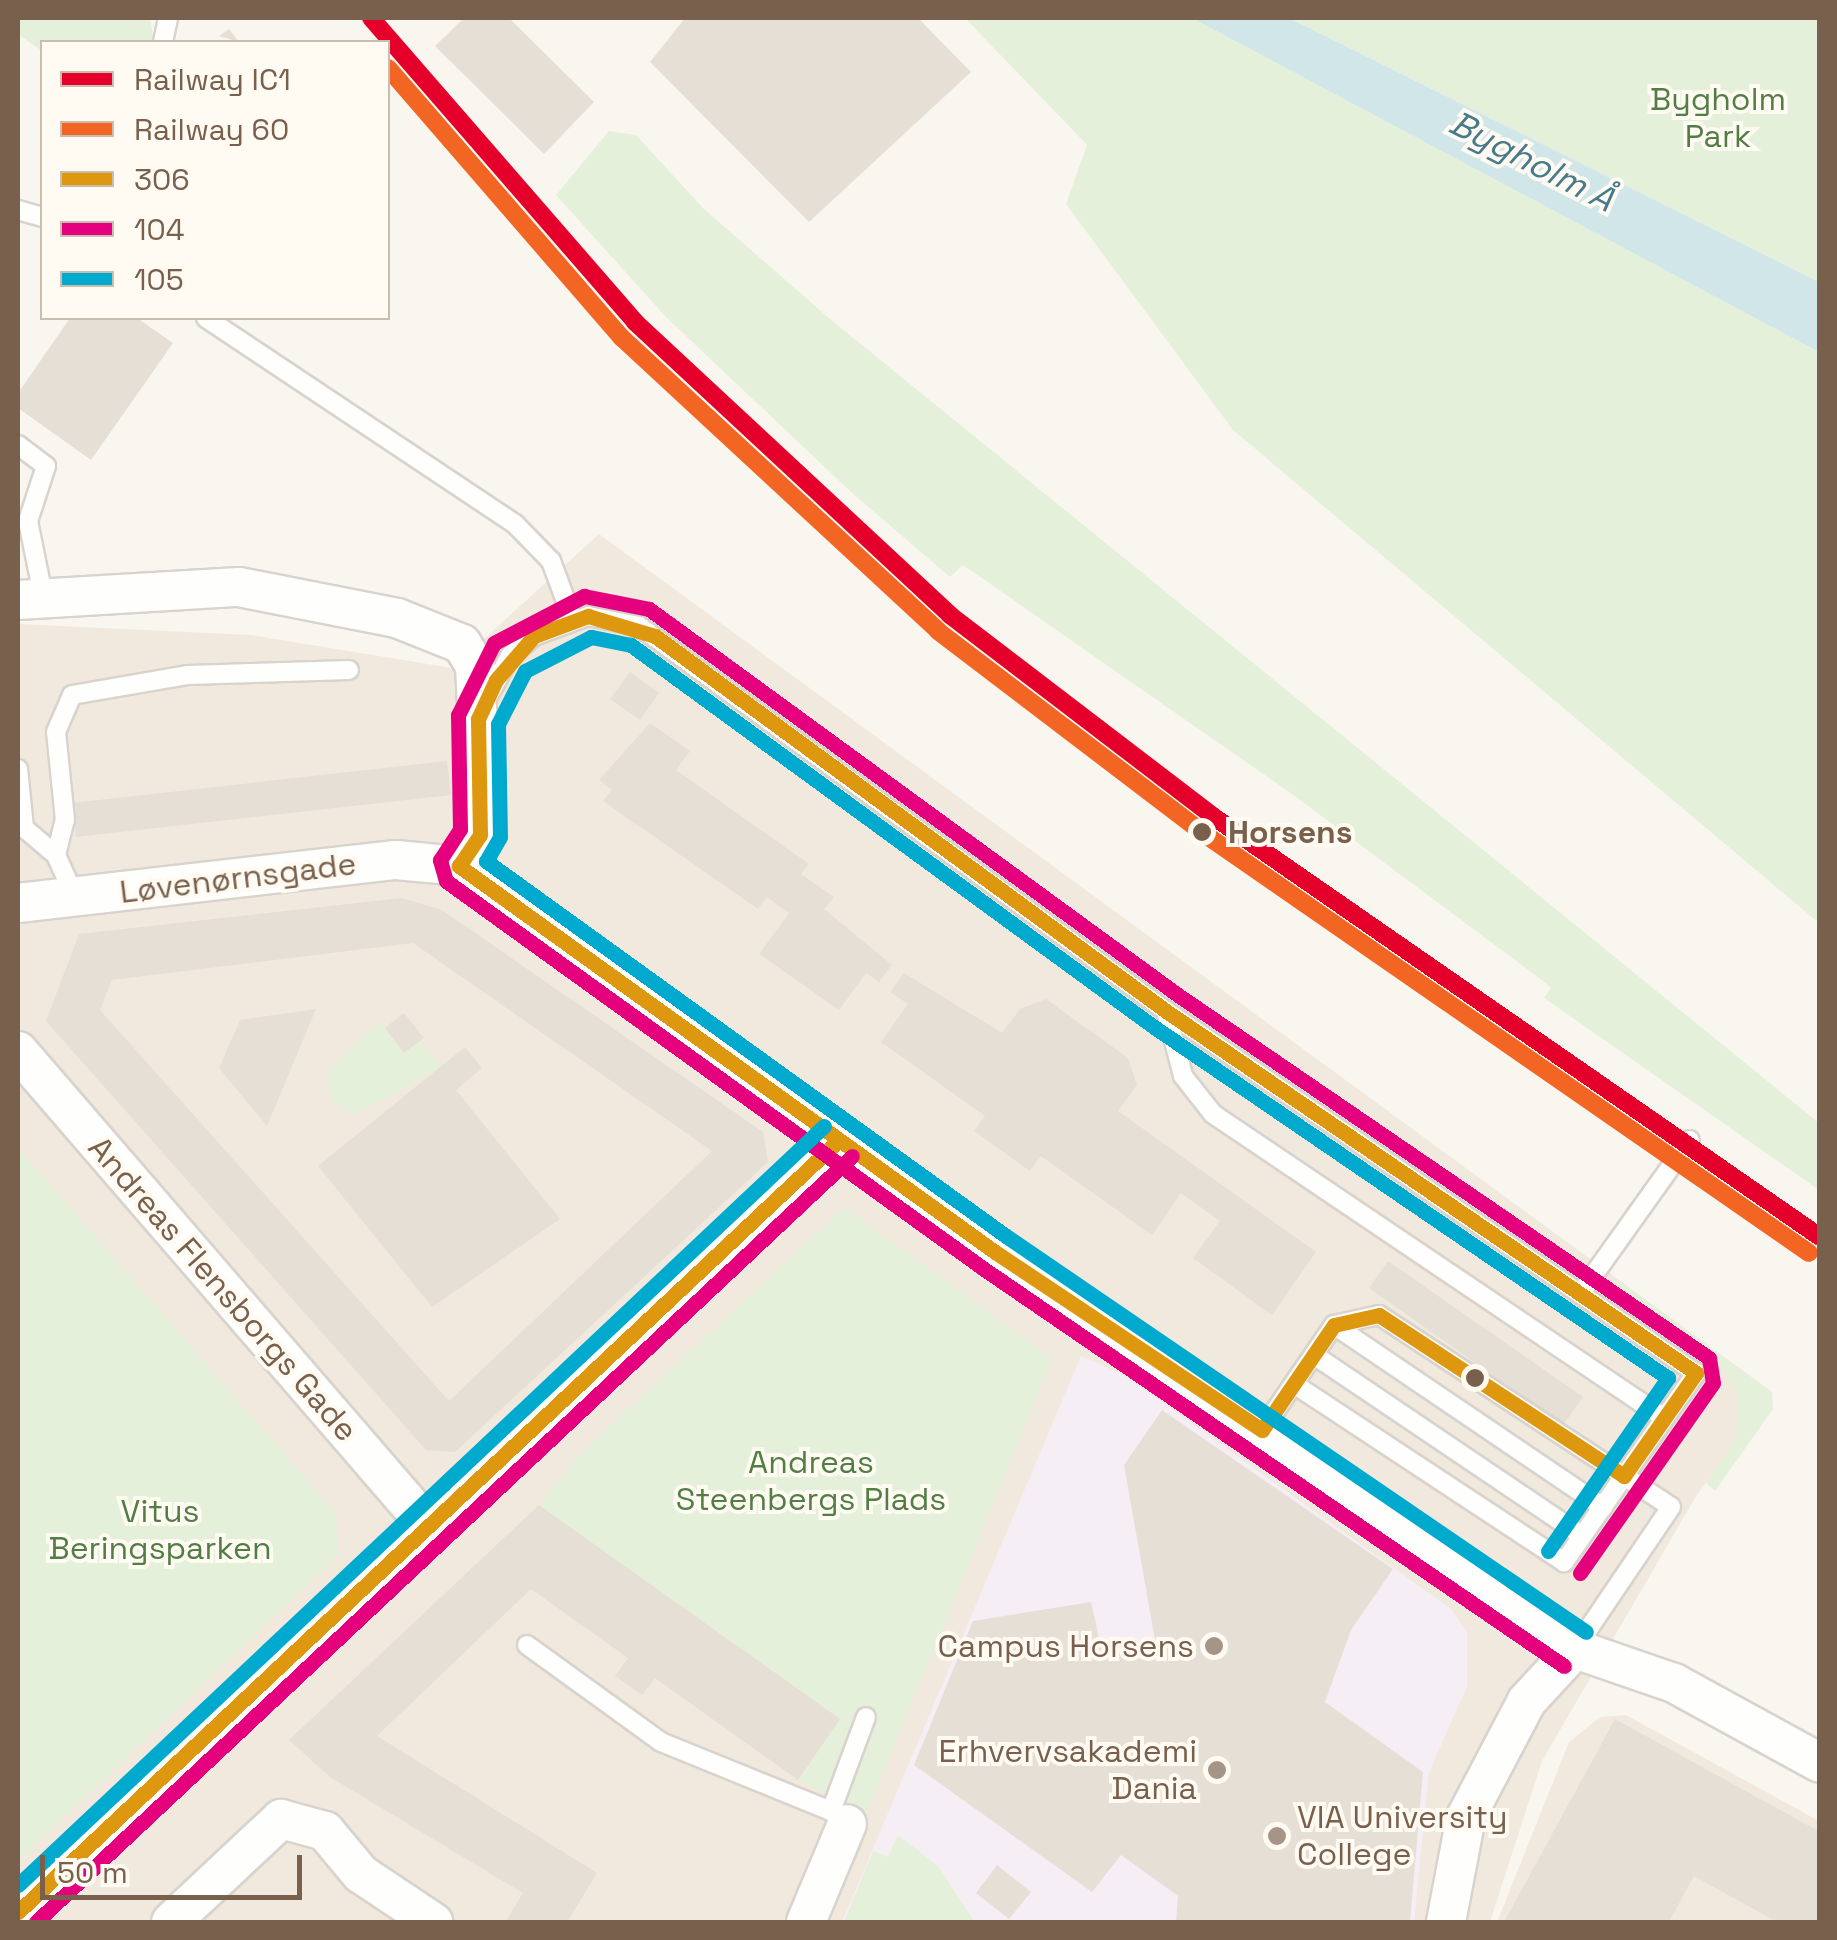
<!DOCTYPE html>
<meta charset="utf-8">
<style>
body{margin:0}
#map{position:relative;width:1837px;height:1940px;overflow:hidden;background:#f9f6ef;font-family:"Space Grotesk",sans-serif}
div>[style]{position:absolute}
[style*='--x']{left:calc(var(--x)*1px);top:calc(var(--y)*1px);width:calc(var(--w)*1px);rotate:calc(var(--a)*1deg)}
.residential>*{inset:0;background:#f1e9dd}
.education>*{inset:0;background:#f6eef5}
.green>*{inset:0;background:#e5f0da}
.water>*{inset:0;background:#d0e6e9}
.building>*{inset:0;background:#e6dfd6}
.roads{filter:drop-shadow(2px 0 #d9d3cd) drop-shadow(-2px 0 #d9d3cd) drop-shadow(0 2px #d9d3cd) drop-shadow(0 -2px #d9d3cd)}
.service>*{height:18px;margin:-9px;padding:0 9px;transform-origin:9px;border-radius:9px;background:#fefefd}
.minor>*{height:38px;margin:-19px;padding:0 19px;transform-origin:19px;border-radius:19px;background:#fefefd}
.bus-1>*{height:15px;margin:-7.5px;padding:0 7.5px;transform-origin:7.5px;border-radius:7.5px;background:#de980f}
.bus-2>*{height:15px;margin:-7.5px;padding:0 7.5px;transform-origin:7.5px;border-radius:7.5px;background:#e5007d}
.bus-3>*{height:15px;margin:-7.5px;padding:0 7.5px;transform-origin:7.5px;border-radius:7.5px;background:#00a9ce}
.rail-1>*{height:18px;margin:-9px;padding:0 9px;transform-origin:9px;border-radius:9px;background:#e4002b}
.rail-2>*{height:18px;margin:-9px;padding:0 9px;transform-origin:9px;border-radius:9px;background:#f26522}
.dots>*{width:28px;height:28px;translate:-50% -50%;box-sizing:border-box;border:5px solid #fffbf2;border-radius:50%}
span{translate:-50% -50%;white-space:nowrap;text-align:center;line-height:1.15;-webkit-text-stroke:8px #fffbf2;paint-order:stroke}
.park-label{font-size:32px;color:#527e45}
.stop-label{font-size:32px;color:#79604d;font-weight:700}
.left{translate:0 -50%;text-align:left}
.street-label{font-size:32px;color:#79604d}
.poi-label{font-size:32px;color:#79604d}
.right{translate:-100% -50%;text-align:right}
.water-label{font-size:35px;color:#477b8b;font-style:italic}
.frame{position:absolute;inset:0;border:20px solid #79604d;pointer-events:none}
.legend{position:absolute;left:40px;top:40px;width:350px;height:280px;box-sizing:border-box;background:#fffbf2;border:2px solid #c9bdb0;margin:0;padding:12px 18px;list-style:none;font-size:30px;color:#79604d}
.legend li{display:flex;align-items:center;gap:20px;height:50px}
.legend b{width:50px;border:2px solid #c9bdb0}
.scale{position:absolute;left:40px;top:1855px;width:262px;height:45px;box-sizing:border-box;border:5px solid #79604d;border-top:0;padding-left:12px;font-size:30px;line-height:35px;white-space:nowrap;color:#79604d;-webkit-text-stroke:8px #fffbf2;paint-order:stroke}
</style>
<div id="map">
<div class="residential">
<div style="clip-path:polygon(599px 534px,1772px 1392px,1695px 1498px,1542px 1761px,1490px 1922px,18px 1922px,18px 624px,251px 635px,452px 668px)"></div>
<div style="clip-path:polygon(1626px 1715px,1819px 1821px,1819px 1922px,1497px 1922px,1569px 1742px,1600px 1717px)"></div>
</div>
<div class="education">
<div style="clip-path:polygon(1081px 1356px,1124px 1375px,1451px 1609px,1467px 1632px,1467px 1687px,1429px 1772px,1414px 1922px,842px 1922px)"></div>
</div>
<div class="green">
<div style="clip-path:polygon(18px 18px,150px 18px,154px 42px,42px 42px,42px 51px,18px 34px)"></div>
<div style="clip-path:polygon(965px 18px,1192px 18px,1819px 352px,1819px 923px,1233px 430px,1066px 204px,1087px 145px)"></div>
<div style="clip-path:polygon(1289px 18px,1819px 18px,1819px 282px)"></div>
<div style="clip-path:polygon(609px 131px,636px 135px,703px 208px,830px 319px,1819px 1123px,1819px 1190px,1544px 998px,1551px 988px,1543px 981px,1292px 794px,963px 565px,950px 577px,851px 492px,666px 317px,556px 195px)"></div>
<div style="clip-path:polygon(379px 1022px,404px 1053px,419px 1041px,441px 1067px,355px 1115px,331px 1100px,326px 1073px)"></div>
<div style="clip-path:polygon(18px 1148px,336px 1513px,338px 1555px,18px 1861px)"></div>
<div style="clip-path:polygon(845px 1207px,1052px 1359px,866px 1815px,798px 1780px,839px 1718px,539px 1505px,585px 1449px)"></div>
<div style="clip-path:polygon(1618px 1280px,1772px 1392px,1773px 1409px,1715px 1491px,1706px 1483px,1736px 1439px,1738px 1394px,1727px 1374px,1624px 1299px)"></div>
<div style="clip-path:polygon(898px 1835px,938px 1866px,975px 1922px,844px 1922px,873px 1851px,888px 1857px)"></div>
</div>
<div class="water">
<div style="clip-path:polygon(1192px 18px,1289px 18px,1819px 282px,1819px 352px)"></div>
</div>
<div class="building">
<div style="clip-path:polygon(464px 18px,509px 18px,594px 102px,544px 154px,435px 46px)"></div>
<div style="clip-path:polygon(685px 18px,918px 18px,971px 72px,809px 222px,650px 62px)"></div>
<div style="clip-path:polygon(229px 29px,239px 42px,219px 36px)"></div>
<div style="clip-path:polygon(70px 318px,137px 318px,173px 343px,91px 460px,18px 408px,18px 393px)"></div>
<div style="clip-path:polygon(630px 672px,659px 693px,640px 720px,610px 699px)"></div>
<div style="clip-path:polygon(650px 723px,690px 751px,676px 770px,809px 864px,801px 874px,834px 897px,824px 909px,892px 965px,879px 982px,866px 973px,839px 1010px,759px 954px,789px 913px,767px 897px,758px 909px,603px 801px,612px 790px,599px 780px)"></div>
<div style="clip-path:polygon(447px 761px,451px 795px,76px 837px,72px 803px)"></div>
<div style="clip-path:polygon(evenodd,402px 898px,442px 910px,763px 1132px,768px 1162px,455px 1452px,426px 1450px,46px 1021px,79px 934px,402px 898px,413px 943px,712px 1151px,449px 1401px,100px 1010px,112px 980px,413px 943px)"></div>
<div style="clip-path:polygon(904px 973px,1002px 1033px,1020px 1009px,1046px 999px,1128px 1058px,1137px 1085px,1118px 1111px,1316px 1252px,1272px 1315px,1193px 1258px,1220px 1221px,1181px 1193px,1152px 1235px,1041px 1156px,1030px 1171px,974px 1131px,985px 1116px,881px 1042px,908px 1004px,890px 992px)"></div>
<div style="clip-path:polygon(316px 1009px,267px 1126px,219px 1068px,240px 1020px)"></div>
<div style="clip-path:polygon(404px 1013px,424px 1038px,404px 1053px,385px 1028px)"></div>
<div style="clip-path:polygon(465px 1047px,482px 1068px,456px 1090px,560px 1219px,432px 1307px,318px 1166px)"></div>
<div style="clip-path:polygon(1388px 1261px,1583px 1397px,1563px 1425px,1369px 1288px)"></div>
<div style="clip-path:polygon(1162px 1410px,1393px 1569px,1351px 1630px,1325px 1702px,1423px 1772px,1410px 1922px,1176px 1922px,1178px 1896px,1121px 1855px,1092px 1892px,914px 1765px,973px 1621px,1091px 1602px,1102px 1650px,1155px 1640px,1124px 1465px)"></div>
<div style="clip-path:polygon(539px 1505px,840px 1719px,798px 1780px,655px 1678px,642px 1695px,615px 1676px,628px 1658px,531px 1589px,377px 1736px,597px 1873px,567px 1922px,505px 1922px,523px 1893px,330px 1777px,289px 1740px)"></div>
<div style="clip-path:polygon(1615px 1719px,1820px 1832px,1820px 1922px,1777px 1922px,1694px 1876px,1669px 1922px,1504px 1922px)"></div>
<div style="clip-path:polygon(997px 1865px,1031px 1892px,1009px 1919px,976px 1893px)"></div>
</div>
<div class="roads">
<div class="service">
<div style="--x:163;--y:42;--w:25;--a:-78"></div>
<div style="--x:18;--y:210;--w:25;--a:16"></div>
<div style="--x:206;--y:318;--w:371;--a:33.7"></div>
<div style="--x:515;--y:524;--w:52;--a:45.8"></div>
<div style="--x:551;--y:561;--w:63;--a:69.6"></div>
<div style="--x:18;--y:445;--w:35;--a:37"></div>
<div style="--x:46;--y:466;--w:58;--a:108.1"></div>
<div style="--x:28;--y:521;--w:76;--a:78.5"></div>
<div style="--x:484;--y:704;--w:55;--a:-61.6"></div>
<div style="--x:510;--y:656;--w:31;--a:-40"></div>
<div style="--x:534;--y:636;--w:58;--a:-20.3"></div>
<div style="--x:588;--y:616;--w:52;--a:11.1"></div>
<div style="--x:639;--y:626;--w:653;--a:36.15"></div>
<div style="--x:1166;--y:1011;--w:642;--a:34.33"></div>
<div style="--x:1696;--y:1373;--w:231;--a:124.9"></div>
<div style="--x:1564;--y:1562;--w:323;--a:-146.6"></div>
<div style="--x:18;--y:769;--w:59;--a:84.2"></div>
<div style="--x:24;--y:828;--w:42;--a:40.2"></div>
<div style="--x:56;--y:855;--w:46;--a:65.7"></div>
<div style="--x:56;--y:855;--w:36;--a:-76"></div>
<div style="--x:65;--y:820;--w:88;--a:-95.8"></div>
<div style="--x:56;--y:732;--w:40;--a:-66.6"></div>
<div style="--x:72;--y:695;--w:118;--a:-9.8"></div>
<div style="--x:188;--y:675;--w:161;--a:-1.8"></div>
<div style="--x:1166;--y:1011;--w:67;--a:75.3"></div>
<div style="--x:1183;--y:1076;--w:48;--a:51.7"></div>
<div style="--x:1213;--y:1114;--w:544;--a:33.98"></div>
<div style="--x:1580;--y:1294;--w:189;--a:-54.5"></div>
<div style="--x:1334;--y:1325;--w:325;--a:34.1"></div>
<div style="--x:1314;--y:1355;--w:323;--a:34"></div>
<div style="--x:1262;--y:1430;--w:127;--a:-55.6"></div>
<div style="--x:1334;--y:1325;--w:46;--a:-12.5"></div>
<div style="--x:1379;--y:1315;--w:349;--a:33.3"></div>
<div style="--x:1671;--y:1507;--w:171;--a:124.1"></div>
<div style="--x:527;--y:1645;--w:165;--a:35.9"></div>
<div style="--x:661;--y:1742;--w:183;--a:22.1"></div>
<div style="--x:839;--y:1817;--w:10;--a:-143"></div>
<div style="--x:831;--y:1811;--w:100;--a:-69.6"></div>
</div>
<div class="minor">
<div style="--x:18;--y:600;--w:221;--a:-3.4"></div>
<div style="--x:239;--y:587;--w:161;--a:11.1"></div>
<div style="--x:397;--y:618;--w:70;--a:21.8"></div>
<div style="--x:462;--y:644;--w:26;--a:59"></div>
<div style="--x:475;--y:666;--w:142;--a:87.2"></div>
<div style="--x:482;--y:808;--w:27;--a:94"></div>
<div style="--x:480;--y:835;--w:37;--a:124"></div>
<div style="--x:18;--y:903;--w:380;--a:-6.5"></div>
<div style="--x:396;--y:860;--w:63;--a:5.4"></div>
<div style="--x:459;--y:866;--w:661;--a:35.76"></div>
<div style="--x:995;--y:1252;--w:703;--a:34.39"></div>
<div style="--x:1575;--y:1649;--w:105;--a:19"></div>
<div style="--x:1674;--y:1683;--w:166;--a:28.7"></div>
<div style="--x:18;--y:1051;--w:627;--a:49.2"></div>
<div style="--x:18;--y:1912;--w:1126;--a:-43.24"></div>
<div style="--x:171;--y:1922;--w:151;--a:-43.1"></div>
<div style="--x:281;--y:1819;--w:46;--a:15.3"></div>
<div style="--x:325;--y:1831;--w:56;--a:50.1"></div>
<div style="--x:361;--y:1874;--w:87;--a:33.7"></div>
<div style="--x:806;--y:1922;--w:106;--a:-67.3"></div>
<div style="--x:1446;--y:1922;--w:107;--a:-79.2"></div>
<div style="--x:1466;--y:1817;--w:131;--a:-62.3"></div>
<div style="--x:1527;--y:1701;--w:71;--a:-47.3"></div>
</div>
</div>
<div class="bus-1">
<div style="--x:588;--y:616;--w:70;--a:16.6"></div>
<div style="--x:655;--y:636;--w:634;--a:36.27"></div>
<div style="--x:1166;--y:1011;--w:642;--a:34.33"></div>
<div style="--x:1696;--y:1373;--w:126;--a:125"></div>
<div style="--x:1624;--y:1476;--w:293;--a:-146.7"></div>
<div style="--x:1379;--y:1315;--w:46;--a:167.5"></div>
<div style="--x:1334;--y:1325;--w:127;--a:124.4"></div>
<div style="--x:1262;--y:1430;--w:321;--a:-146.3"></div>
<div style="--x:995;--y:1252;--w:661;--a:-144.24"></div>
<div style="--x:459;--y:866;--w:37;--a:-56"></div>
<div style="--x:480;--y:835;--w:116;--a:-91"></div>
<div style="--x:478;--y:719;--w:43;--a:-65.2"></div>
<div style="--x:496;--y:680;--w:58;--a:-49.2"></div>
<div style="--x:534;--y:636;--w:58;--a:-20.3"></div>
<div style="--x:18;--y:1912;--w:1126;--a:-43.24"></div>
</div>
<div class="bus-2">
<div style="--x:1564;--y:1666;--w:703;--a:-145.61"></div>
<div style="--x:984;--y:1269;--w:663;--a:-144.2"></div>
<div style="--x:446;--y:881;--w:22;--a:-106"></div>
<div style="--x:440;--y:860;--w:37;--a:-57"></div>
<div style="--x:460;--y:829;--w:114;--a:-91"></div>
<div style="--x:458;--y:715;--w:80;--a:-63.4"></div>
<div style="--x:494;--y:643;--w:102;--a:-27.6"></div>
<div style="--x:584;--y:596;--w:66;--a:11.3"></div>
<div style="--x:649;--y:609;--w:655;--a:36.12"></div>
<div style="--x:1178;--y:995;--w:643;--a:34.36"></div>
<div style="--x:1709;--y:1358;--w:25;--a:81"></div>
<div style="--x:1713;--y:1383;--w:232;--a:125"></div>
<div style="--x:36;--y:1922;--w:1119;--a:-43.19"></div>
</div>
<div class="bus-3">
<div style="--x:1548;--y:1551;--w:211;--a:-55.3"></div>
<div style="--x:1668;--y:1378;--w:622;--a:-145.67"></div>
<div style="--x:1154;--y:1027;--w:648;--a:-143.86"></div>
<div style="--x:631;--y:645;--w:41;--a:-168.7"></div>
<div style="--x:591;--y:637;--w:74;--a:152.7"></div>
<div style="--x:525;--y:671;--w:59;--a:117"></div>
<div style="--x:498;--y:724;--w:113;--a:89"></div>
<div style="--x:500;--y:837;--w:28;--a:120"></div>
<div style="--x:486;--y:861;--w:641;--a:35.8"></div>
<div style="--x:1006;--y:1236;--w:702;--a:34.32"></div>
<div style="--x:18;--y:1885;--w:1107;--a:-43.28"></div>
</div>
<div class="rail-1">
<div style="--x:371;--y:18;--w:403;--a:49"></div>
<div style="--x:635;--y:322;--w:430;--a:42.9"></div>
<div style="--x:950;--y:615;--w:332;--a:37.4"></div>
<div style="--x:1214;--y:817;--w:737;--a:34.72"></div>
</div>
<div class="rail-2">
<div style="--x:388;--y:68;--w:356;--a:49.1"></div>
<div style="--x:621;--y:337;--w:432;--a:42.8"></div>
<div style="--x:938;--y:631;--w:333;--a:37.3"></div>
<div style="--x:1203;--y:833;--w:737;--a:34.72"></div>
</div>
<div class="dots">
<div style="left:1202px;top:832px;background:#79604d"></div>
<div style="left:1475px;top:1378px;background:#79604d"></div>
<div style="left:1214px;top:1646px;background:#a69486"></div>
<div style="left:1217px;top:1770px;background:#a69486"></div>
<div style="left:1277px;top:1836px;background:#a69486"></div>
</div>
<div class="park-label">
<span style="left:1718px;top:118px">Bygholm<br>Park</span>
<span style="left:811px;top:1481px">Andreas<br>Steenbergs Plads</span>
<span style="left:160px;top:1530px">Vitus<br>Beringsparken</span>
</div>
<div class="stop-label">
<span class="left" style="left:1228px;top:832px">Horsens</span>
</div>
<div class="street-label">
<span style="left:238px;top:878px;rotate:-7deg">Løvenørnsgade</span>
<span style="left:223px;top:1289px;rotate:49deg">Andreas Flensborgs Gade</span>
</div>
<div class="poi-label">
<span class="right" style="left:1194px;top:1646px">Campus Horsens</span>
<span class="right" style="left:1197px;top:1770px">Erhvervsakademi<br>Dania</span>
<span class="left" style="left:1297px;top:1836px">VIA University<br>College</span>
</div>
<div class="water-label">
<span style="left:1532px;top:161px;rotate:27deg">Bygholm Å</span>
</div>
<div class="frame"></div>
<ul class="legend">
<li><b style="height:12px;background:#e4002b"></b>Railway IC1</li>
<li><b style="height:12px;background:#f26522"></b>Railway 60</li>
<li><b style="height:12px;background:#de980f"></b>306</li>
<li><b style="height:12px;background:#e5007d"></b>104</li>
<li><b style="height:12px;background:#00a9ce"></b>105</li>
</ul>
<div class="scale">50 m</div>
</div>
